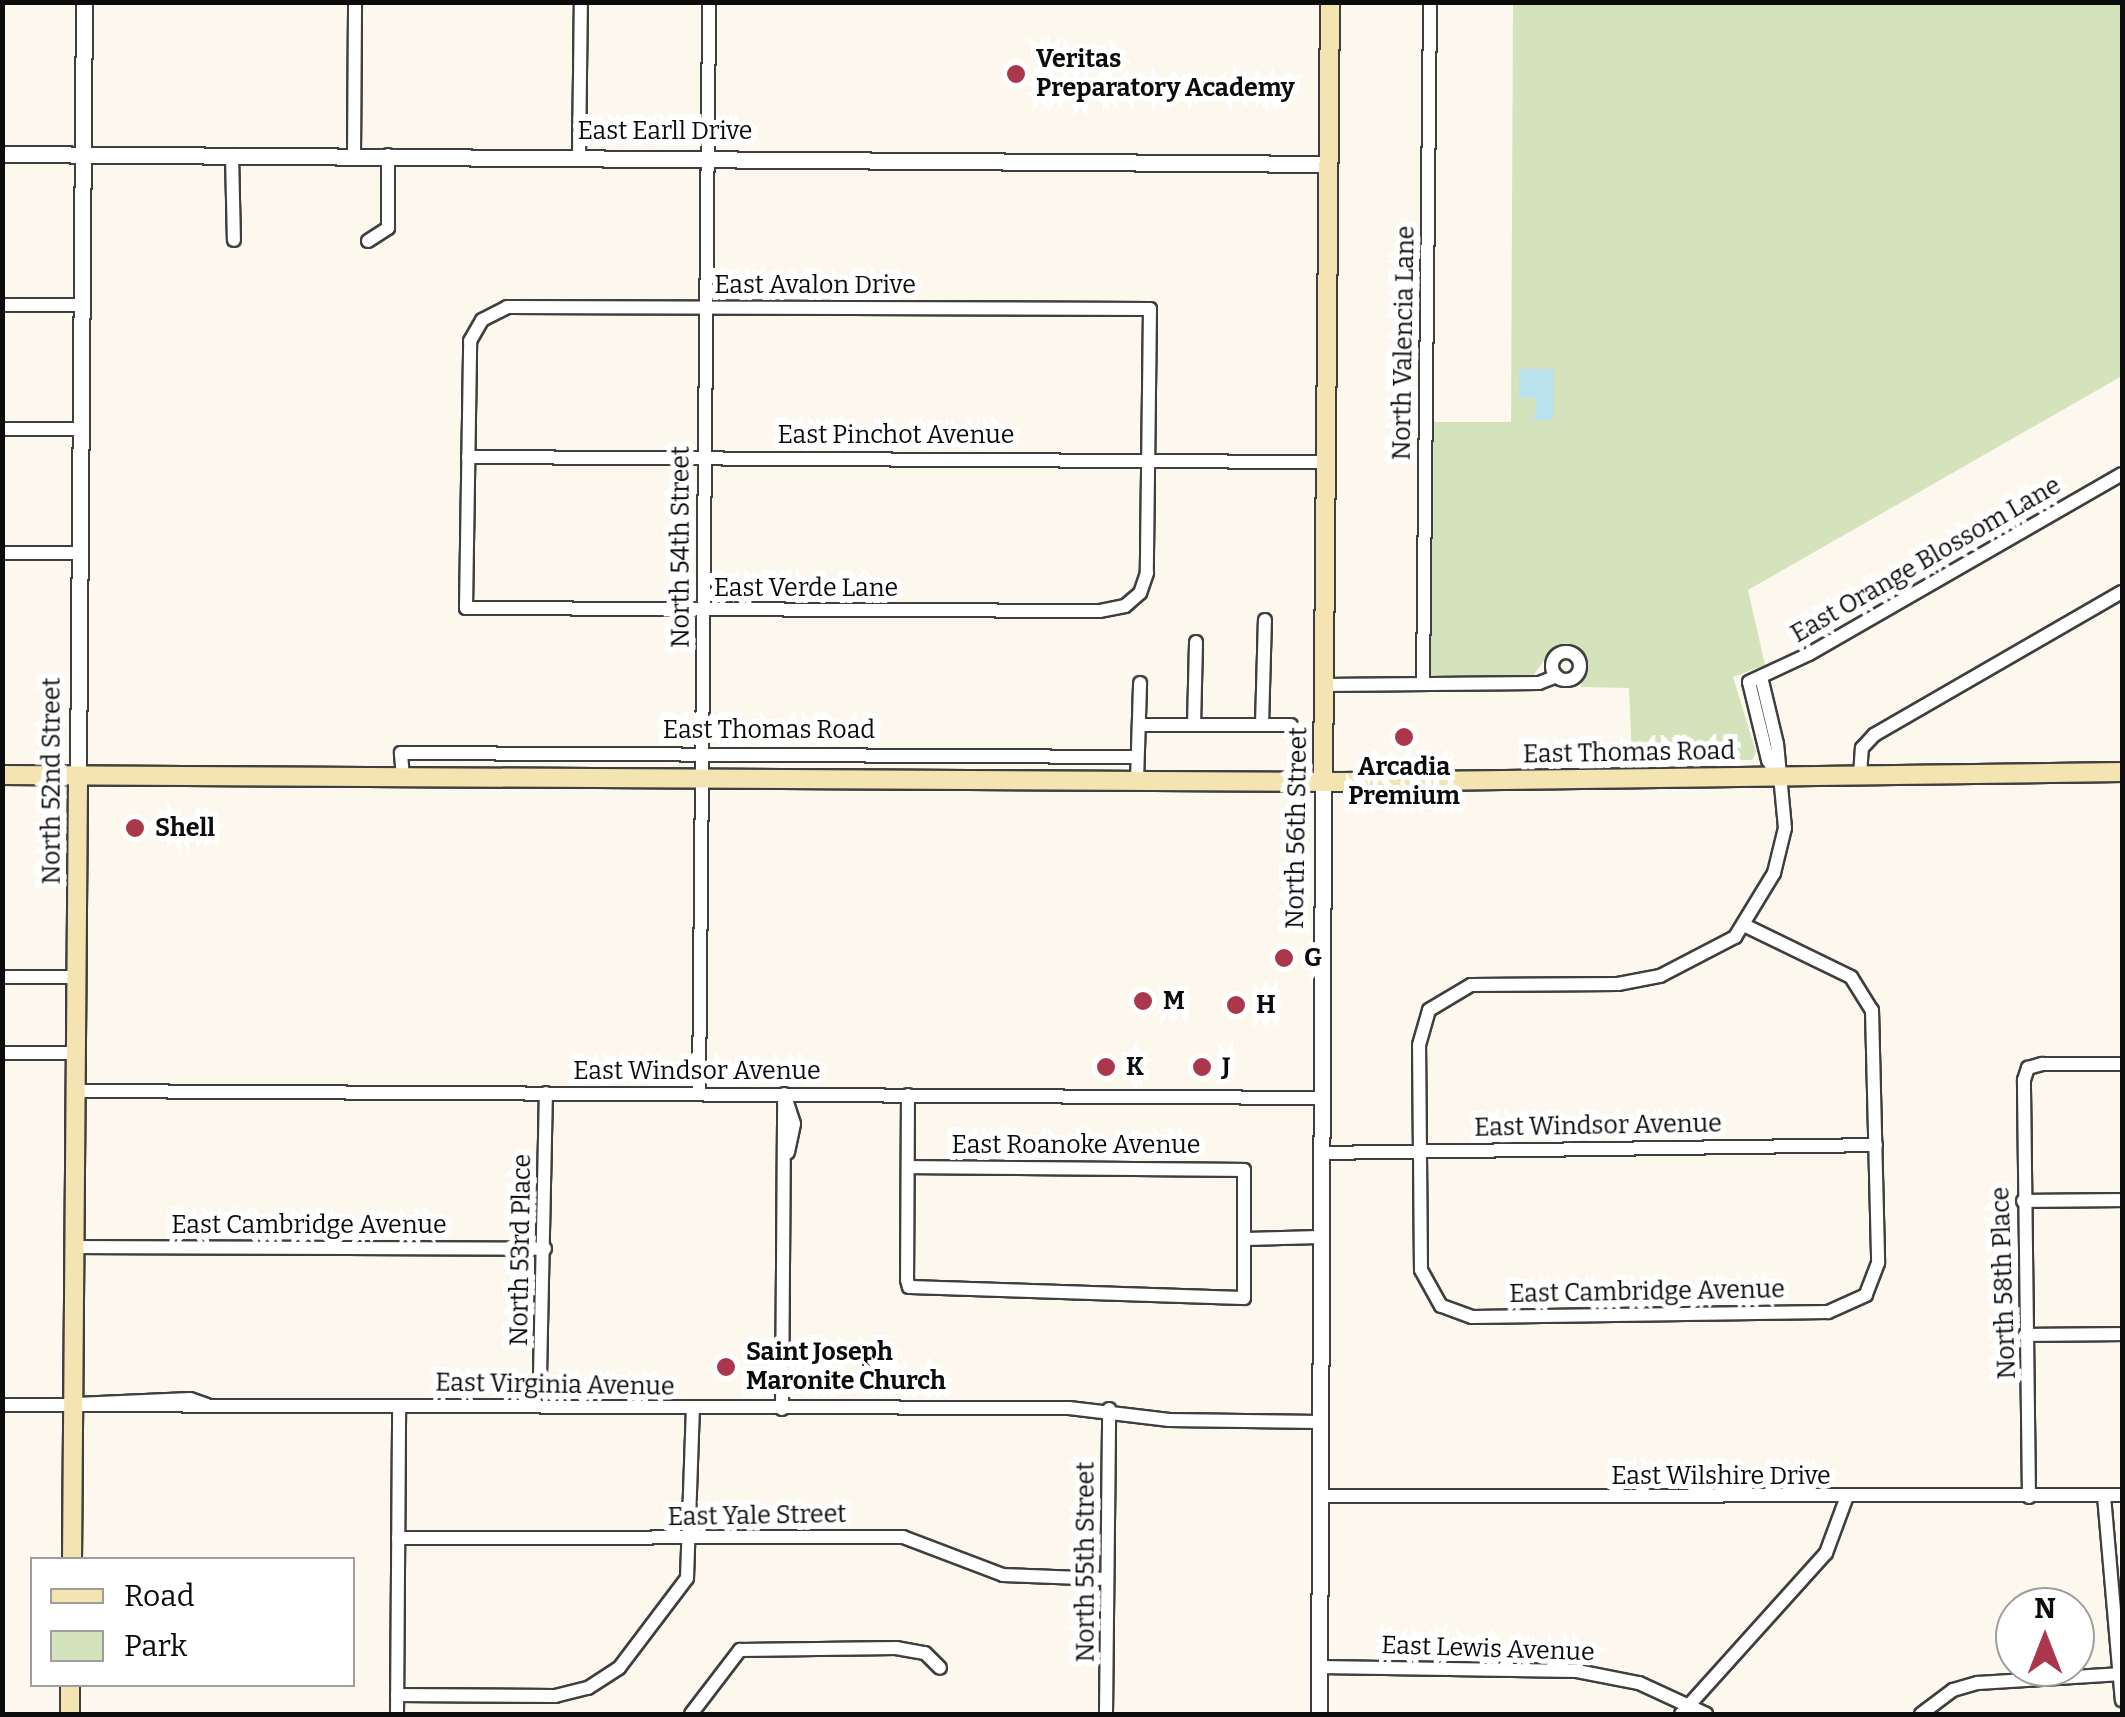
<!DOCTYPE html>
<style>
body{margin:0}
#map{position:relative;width:2125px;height:1717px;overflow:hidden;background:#fdf8ee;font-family:Bitter,serif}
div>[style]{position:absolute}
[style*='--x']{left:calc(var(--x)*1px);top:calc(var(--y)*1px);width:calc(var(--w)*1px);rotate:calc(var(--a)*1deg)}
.green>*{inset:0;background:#d5e3bc}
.water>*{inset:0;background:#b9e1ee}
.roads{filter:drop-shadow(2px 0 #3f3f3f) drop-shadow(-2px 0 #3f3f3f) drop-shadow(0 2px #3f3f3f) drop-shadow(0 -2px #3f3f3f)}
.minor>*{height:12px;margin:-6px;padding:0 6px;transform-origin:6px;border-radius:6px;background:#fff}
.minor>.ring{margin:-6px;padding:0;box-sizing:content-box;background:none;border:12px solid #fff;border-radius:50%}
.tertiary>*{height:15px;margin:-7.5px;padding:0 7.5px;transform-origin:7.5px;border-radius:7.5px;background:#fff}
.secondary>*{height:18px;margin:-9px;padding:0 9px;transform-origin:9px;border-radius:9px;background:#f4e4b1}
.dots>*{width:28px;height:28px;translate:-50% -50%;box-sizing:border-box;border:5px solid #fff;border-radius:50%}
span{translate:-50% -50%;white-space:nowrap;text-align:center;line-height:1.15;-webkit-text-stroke:10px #fff;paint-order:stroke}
.poi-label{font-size:25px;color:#0c0c0c;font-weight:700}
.left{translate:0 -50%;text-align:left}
.street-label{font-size:25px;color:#0c0c0c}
.frame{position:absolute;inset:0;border:5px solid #0c0c0c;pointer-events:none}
.legend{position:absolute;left:30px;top:1557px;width:325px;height:130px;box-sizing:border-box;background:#fff;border:2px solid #9e9e9e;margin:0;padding:12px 18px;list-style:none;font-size:30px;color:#0c0c0c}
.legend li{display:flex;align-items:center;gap:20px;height:50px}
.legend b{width:50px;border:2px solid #9e9e9e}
.north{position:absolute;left:1995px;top:1587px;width:100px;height:100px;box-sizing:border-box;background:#fff;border:2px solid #9e9e9e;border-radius:50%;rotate:0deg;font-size:28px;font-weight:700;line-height:40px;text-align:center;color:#0c0c0c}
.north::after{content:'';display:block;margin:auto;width:35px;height:45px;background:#aa374c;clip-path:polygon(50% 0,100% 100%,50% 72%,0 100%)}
</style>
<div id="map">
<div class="green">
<div style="clip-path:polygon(1513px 3px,2122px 3px,2122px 376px,1748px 590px,1765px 665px,1733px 677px,1756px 752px,1752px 760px,1632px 759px,1629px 688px,1581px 687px,1585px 656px,1545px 659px,1533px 676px,1429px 678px,1432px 422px,1511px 422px)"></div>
</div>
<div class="water">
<div style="clip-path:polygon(1519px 369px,1554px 369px,1553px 420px,1534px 420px,1537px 398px,1519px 397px)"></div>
</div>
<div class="roads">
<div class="minor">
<div style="--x:232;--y:155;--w:85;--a:88.7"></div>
<div style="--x:354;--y:155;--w:153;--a:-89.6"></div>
<div style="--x:579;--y:156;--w:154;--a:-89.3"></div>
<div style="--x:368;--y:241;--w:24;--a:-33"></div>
<div style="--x:388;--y:228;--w:73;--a:-90"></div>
<div style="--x:2;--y:305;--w:79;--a:0"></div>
<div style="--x:507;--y:307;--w:643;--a:0.18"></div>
<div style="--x:1150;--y:309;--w:264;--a:90.7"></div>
<div style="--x:1147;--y:573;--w:21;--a:109"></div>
<div style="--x:1140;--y:593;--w:20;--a:139"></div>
<div style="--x:1125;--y:606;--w:25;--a:169"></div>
<div style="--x:1100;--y:611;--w:634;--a:-179.73"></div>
<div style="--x:466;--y:608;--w:267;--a:-89.1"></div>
<div style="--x:470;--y:341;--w:24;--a:-60"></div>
<div style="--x:482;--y:320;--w:28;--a:-27"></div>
<div style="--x:2;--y:429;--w:77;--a:0"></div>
<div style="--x:468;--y:457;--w:855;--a:0.34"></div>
<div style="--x:2;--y:553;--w:76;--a:0"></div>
<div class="ring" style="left:1552px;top:652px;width:16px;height:16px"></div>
<div style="--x:1423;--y:684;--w:682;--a:-89.41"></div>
<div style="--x:1323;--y:685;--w:216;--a:-0.5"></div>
<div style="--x:1539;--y:683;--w:19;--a:-21"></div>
<div style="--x:1139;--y:725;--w:152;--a:0"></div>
<div style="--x:1194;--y:725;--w:83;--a:-88.6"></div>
<div style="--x:1262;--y:725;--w:105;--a:-88.4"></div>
<div style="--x:1860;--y:775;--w:27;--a:-86"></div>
<div style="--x:1862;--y:748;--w:18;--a:-47"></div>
<div style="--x:1874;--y:735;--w:286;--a:-30"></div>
<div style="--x:1779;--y:776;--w:19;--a:-125"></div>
<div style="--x:1768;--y:760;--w:80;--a:-103.7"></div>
<div style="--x:1749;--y:682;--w:66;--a:-25"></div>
<div style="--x:1809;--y:654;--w:361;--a:-29.9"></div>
<div style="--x:403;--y:777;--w:24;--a:-95"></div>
<div style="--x:401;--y:753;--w:735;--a:0.31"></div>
<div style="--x:1137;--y:781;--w:98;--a:-88.2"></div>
<div style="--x:1746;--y:926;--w:117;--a:25.9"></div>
<div style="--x:1851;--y:977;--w:39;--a:58"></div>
<div style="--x:1872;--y:1010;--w:253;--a:88.6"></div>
<div style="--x:1878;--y:1263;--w:34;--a:111"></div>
<div style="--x:1866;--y:1295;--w:42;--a:155.9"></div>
<div style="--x:1828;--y:1312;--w:356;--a:179.2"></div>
<div style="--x:1472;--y:1317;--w:33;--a:-160"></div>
<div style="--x:1441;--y:1306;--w:41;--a:-119.1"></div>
<div style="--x:1421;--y:1270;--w:225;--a:-90.5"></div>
<div style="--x:1419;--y:1045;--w:36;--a:-74"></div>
<div style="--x:1429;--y:1010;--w:49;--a:-30.8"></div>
<div style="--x:1471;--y:985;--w:147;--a:-0.4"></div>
<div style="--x:1618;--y:984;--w:43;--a:-10.8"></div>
<div style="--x:1660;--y:976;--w:85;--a:-27.5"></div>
<div style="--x:1735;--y:937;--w:75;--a:-58.6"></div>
<div style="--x:1774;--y:873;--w:46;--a:-76.3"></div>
<div style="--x:1785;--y:828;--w:84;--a:-95.4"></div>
<div style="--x:1777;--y:744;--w:69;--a:-103.4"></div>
<div style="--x:2;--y:977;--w:74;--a:0"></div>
<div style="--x:2;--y:1053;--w:74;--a:0"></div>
<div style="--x:76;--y:1091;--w:1242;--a:0.32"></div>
<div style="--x:699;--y:1093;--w:1091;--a:-89.47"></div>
<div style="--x:908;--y:1095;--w:185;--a:90.3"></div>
<div style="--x:907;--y:1280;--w:7;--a:74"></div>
<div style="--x:909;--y:1287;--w:335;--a:1.9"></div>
<div style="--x:1244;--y:1298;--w:128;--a:-90"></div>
<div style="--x:1244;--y:1170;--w:336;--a:-179.5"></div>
<div style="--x:785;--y:1096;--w:29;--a:72"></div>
<div style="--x:794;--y:1124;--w:29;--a:102"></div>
<div style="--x:1320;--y:1153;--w:556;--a:-0.82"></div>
<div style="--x:2023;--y:1201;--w:99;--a:-0.6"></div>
<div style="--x:1246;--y:1239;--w:73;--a:-1.6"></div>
<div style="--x:74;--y:1247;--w:471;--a:0.2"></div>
<div style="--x:2025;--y:1335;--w:97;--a:-0.6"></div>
<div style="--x:76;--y:1404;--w:114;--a:-2.5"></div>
<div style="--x:190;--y:1399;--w:18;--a:19"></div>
<div style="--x:528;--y:1404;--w:30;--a:-67"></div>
<div style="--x:540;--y:1376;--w:283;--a:-88.8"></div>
<div style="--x:2;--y:1405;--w:1067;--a:0.16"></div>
<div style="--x:1069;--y:1408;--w:101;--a:6.8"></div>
<div style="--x:1169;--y:1420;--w:151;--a:0.8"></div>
<div style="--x:782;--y:1409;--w:315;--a:-89.6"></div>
<div style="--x:1320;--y:1496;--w:802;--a:-0.07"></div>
<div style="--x:2104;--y:1496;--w:205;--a:85"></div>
<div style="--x:2029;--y:1497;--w:417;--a:-90.7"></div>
<div style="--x:2024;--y:1080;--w:13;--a:-72"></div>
<div style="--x:2028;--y:1068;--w:15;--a:-16"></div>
<div style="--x:2042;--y:1064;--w:80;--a:0"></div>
<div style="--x:398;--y:1538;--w:505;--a:-0.11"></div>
<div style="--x:903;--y:1537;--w:107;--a:20.8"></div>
<div style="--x:1003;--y:1575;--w:104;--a:2.2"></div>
<div style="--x:1320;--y:1667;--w:257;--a:0.9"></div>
<div style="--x:1577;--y:1671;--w:63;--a:11"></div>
<div style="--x:1639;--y:1683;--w:74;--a:24.8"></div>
<div style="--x:397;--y:1695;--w:158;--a:0.4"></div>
<div style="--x:555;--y:1696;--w:34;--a:-14"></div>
<div style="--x:588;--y:1688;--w:37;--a:-33"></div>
<div style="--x:619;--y:1668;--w:113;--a:-52.9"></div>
<div style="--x:687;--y:1578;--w:169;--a:-88"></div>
<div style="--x:397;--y:1714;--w:308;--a:-89.6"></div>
<div style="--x:691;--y:1714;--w:81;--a:-52.6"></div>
<div style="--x:740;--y:1650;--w:156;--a:-0.7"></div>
<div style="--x:896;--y:1648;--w:29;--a:10"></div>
<div style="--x:925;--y:1653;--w:21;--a:45"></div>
<div style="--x:1106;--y:1714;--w:305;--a:-89.4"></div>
<div style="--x:1681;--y:1714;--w:217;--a:-48"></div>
<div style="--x:1826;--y:1553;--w:58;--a:-69.7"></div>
<div style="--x:1921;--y:1714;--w:40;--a:-37"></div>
<div style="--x:1953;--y:1690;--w:26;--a:-16"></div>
<div style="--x:1978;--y:1683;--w:144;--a:-3.6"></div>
</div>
<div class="tertiary">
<div style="--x:2;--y:154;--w:1325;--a:0.43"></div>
<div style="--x:78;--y:776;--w:774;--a:-89.56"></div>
<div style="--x:1319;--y:1714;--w:932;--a:-89.75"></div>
</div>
<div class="secondary">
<div style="--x:2;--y:775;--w:1340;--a:0.3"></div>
<div style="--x:1342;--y:782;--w:780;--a:-0.73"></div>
<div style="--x:1323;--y:782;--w:780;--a:-89.49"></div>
<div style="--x:72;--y:1560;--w:784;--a:-89.56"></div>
<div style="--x:70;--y:1714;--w:30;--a:-90"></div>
</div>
</div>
<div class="dots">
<div style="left:1016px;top:74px;background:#aa374c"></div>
<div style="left:1404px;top:737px;background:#aa374c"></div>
<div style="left:135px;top:828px;background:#aa374c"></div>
<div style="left:1284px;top:958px;background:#aa374c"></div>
<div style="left:1143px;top:1001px;background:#aa374c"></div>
<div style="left:1236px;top:1005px;background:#aa374c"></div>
<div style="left:1106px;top:1067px;background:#aa374c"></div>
<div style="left:1202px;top:1067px;background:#aa374c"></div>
<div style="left:726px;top:1367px;background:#aa374c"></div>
</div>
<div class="poi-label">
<span class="left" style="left:1036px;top:74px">Veritas<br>Preparatory Academy</span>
<span style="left:1404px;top:782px">Arcadia<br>Premium</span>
<span class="left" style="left:155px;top:828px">Shell</span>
<span class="left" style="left:1304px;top:958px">G</span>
<span class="left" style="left:1163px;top:1001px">M</span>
<span class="left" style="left:1256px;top:1005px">H</span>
<span class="left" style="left:1126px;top:1067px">K</span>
<span class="left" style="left:1222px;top:1067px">J</span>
<span class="left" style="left:746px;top:1367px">Saint Joseph<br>Maronite Church</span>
</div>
<div class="street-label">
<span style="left:665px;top:131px">East Earll Drive</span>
<span style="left:815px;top:285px">East Avalon Drive</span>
<span style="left:1404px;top:343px;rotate:-89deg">North Valencia Lane</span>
<span style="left:896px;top:435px">East Pinchot Avenue</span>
<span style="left:681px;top:547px;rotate:-90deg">North 54th Street</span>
<span style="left:1926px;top:560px;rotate:-30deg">East Orange Blossom Lane</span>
<span style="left:806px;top:588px">East Verde Lane</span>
<span style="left:769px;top:730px">East Thomas Road</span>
<span style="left:1629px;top:753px;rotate:-1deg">East Thomas Road</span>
<span style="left:52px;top:781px;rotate:-90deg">North 52nd Street</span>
<span style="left:1297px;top:828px;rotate:-89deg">North 56th Street</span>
<span style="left:697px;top:1071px">East Windsor Avenue</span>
<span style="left:1598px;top:1126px;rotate:-1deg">East Windsor Avenue</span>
<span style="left:1076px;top:1145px">East Roanoke Avenue</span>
<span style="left:309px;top:1225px">East Cambridge Avenue</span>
<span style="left:521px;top:1250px;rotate:-89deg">North 53rd Place</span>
<span style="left:2004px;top:1283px;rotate:-92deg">North 58th Place</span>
<span style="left:1647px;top:1292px;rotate:-1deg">East Cambridge Avenue</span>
<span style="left:555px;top:1385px;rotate:1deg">East Virginia Avenue</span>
<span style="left:1721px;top:1476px">East Wilshire Drive</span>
<span style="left:757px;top:1516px;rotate:-1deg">East Yale Street</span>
<span style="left:1086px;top:1562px;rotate:-90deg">North 55th Street</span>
<span style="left:1488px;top:1649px;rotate:2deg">East Lewis Avenue</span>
</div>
<div class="frame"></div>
<ul class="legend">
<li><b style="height:12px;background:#f4e4b1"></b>Road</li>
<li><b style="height:28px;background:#d5e3bc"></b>Park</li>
</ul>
<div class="north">N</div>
</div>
